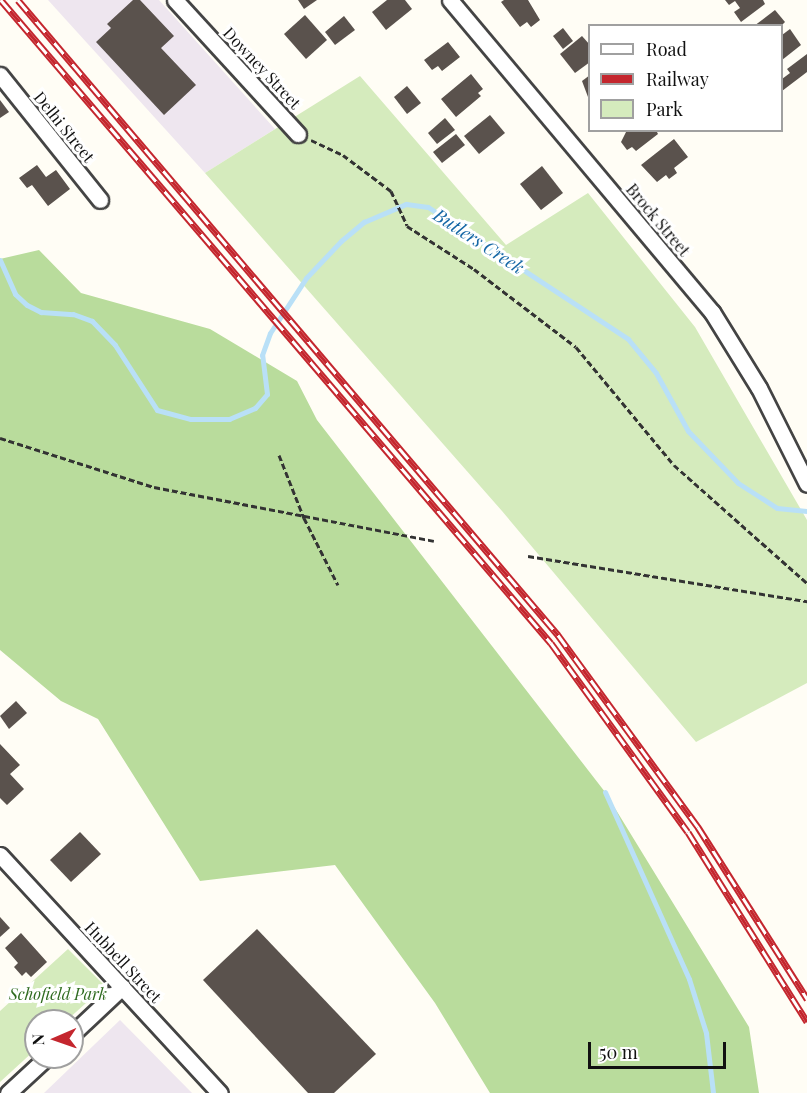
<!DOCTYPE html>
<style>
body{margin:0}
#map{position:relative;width:807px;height:1093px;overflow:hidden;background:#fffdf5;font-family:"Playfair Display",serif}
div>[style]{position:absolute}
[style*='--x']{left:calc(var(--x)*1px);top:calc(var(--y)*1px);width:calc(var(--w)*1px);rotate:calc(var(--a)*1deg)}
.industrial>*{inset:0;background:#eee6ef}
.green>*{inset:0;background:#d5ebbd}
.forest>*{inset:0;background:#b9dc9c}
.stream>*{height:5px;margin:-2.5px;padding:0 2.5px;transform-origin:2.5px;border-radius:2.5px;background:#b9e0f7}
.building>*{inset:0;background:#5a524d}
.path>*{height:3px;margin-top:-1.5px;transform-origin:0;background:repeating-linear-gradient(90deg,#333 0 6px,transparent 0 9px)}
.roads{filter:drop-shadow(2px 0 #444) drop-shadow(-2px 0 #444) drop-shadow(0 2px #444) drop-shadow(0 -2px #444)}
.minor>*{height:15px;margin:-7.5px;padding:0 7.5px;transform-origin:7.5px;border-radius:7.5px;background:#fff}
.rail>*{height:7px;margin-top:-3.5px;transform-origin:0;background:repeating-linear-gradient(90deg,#fff 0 14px,#c4262e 0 28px);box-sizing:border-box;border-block:2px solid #c4262e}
span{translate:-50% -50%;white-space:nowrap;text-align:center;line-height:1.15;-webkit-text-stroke:6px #fff;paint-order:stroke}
.street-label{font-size:16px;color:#111}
.park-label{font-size:16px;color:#2f6b1f;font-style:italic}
.water-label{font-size:18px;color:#1768a6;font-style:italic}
.legend{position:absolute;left:588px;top:24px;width:195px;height:108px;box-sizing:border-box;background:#fff;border:2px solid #a0a0a0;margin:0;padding:8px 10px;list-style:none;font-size:18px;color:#111}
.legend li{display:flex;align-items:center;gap:12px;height:30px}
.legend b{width:30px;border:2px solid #a0a0a0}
.north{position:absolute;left:24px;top:1009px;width:60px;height:60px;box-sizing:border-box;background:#fff;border:2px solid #a0a0a0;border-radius:50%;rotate:268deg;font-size:16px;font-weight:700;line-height:24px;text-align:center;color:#111}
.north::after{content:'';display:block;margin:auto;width:21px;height:27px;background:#c4262e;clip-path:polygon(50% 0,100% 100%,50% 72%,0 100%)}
.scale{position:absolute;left:588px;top:1042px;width:138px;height:27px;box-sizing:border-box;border:3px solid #111;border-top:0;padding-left:8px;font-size:18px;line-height:21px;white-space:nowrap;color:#111;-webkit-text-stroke:4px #fff;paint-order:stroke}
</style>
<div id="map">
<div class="industrial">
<div style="clip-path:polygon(48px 0,159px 0,275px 129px,205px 173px)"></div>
<div style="clip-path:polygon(120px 1020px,192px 1093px,44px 1093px)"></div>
</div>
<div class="green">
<div style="clip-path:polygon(360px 76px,506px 245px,588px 193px,695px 327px,807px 520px,807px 683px,696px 742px,502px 511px,205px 173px)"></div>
<div style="clip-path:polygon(68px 949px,105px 986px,66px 1021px,36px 1021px,36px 1049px,0 1082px,0 1011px)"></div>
</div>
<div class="forest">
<div style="clip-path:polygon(39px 250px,81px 293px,210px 329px,297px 381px,317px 420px,605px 792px,749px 1027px,759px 1093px,490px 1093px,435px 1003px,335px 865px,200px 881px,98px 719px,61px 701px,0 650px,0 259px)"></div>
</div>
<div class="stream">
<div style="--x:0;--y:260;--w:37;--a:66"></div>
<div style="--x:15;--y:294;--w:16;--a:43"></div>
<div style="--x:27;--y:305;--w:16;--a:27"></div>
<div style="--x:41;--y:312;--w:32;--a:4"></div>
<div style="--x:73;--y:314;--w:20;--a:20"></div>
<div style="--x:92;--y:321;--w:33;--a:46"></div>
<div style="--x:115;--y:345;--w:77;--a:57.1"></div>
<div style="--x:157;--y:410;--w:35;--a:15"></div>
<div style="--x:191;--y:419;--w:38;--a:0"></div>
<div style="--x:229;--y:419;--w:28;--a:-23"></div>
<div style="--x:255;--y:408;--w:18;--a:-49"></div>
<div style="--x:267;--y:394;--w:39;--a:-97"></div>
<div style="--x:262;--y:355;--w:23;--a:-70"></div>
<div style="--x:270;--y:333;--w:66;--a:-56.8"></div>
<div style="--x:306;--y:278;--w:51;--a:-46.6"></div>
<div style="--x:341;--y:241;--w:30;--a:-40"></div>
<div style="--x:364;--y:222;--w:46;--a:-23.2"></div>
<div style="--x:406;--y:204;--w:22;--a:8"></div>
<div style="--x:428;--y:207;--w:240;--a:33.4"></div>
<div style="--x:628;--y:339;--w:44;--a:50.5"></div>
<div style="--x:656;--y:373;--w:66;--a:61.1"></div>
<div style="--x:688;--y:431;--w:72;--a:46.1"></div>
<div style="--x:738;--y:483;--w:46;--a:32.7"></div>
<div style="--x:777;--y:508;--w:30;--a:6"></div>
<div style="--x:605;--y:792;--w:205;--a:65.8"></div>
<div style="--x:689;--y:979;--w:57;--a:72.5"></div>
<div style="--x:706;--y:1033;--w:60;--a:83.3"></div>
</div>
<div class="building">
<div style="clip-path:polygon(133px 0,140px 0,174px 36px,161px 48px,196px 85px,164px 115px,96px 42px,111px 28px,107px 24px)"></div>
<div style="clip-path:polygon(298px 0,317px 0,304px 9px)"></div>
<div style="clip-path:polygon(387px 0,405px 0,412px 9px,386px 30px,372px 12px)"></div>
<div style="clip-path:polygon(504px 0,528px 0,540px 20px,531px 27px,527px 22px,520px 27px,501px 2px)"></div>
<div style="clip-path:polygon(725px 0,763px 0,765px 4px,741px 22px,734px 12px,740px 8px,735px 1px,729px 5px)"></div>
<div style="clip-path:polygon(775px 10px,785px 22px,781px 26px,754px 26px)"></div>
<div style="clip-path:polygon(305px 15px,327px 40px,306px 59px,284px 34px)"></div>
<div style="clip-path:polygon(344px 16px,355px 30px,335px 45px,325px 32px)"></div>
<div style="clip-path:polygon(563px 28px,573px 41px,563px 49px,553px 36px)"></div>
<div style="clip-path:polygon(790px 29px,801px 45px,782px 60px,782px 35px)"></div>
<div style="clip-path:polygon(582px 36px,590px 45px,590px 62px,575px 73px,560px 54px)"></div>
<div style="clip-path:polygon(448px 42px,460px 57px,442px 71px,438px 66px,432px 70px,424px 60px)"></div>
<div style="clip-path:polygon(807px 54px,807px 72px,782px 91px,782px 79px,790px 73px,787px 69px)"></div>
<div style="clip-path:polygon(471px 74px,483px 89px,478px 93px,481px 96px,456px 117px,441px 99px)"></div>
<div style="clip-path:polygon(590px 75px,590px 96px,588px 97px,582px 81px)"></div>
<div style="clip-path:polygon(407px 86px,421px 103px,407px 114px,394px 97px)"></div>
<div style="clip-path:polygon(0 100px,9px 112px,0 118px)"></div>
<div style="clip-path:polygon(490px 115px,505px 133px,479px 154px,464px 136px)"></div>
<div style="clip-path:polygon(445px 118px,455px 130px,437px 144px,428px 133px)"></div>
<div style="clip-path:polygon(627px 130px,656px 130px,658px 134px,636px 151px,632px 147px,627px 150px,621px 142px)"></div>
<div style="clip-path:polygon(456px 134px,465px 145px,442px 163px,433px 152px)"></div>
<div style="clip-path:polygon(674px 139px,688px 157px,674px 168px,677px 173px,669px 179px,666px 175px,657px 182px,641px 165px)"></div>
<div style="clip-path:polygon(37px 165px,46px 177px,56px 170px,70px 189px,48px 206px,32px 185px,27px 188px,19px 178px)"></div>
<div style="clip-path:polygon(542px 166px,563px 193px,541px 210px,520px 184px)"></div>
<div style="clip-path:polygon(16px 701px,27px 713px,9px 729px,0 716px)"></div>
<div style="clip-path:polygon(0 744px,20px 765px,10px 774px,24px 789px,7px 805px,0 798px)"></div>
<div style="clip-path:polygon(80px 832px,101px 854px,71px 882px,50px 860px)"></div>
<div style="clip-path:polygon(0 917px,10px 928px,0 937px)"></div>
<div style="clip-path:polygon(257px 929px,376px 1054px,334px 1093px,308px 1093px,203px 980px)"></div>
<div style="clip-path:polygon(21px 933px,47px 962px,31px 977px,26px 972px,22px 976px,14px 967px,18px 963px,5px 948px)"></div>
</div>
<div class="path">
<div style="--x:311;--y:140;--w:35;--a:25"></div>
<div style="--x:343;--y:155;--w:60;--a:36.9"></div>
<div style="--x:391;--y:191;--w:38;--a:65"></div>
<div style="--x:407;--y:226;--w:80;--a:32.7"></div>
<div style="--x:474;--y:269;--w:128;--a:37.4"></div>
<div style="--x:576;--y:347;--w:153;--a:50.3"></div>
<div style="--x:674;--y:465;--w:178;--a:41.6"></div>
<div style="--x:0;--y:438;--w:162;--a:17.7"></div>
<div style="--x:154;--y:487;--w:285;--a:10.9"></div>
<div style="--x:279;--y:455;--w:68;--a:68.4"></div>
<div style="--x:304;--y:518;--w:75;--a:63.1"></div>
<div style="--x:528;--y:556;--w:283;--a:9.2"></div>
</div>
<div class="roads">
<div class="minor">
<div style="--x:175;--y:0;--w:182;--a:47.5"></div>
<div style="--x:450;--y:0;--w:407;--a:50"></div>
<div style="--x:712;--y:312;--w:89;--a:58.3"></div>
<div style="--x:759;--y:388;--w:107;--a:63.4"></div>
<div style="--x:0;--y:75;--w:160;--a:51.3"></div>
<div style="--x:0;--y:855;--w:324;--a:47.3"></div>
<div style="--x:72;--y:1034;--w:69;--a:-43.2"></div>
<div style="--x:8;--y:1093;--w:53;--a:-42.7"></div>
</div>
</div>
<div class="rail">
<div style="--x:1;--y:0;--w:846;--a:49.46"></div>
<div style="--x:551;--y:643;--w:233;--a:54.1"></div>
<div style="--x:688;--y:832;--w:224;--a:57.9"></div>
<div style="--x:18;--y:0;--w:834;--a:49.62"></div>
<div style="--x:558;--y:635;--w:238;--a:53.9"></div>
<div style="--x:698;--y:827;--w:204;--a:57.6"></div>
</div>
<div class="street-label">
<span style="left:262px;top:68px;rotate:47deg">Downey Street</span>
<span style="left:64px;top:127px;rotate:51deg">Delhi Street</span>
<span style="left:658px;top:220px;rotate:50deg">Brock Street</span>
<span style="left:123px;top:962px;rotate:47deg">Hubbell Street</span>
</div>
<div class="park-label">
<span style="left:58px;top:994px">Schofield Park</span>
</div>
<div class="water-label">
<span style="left:479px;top:241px;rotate:33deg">Butlers Creek</span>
</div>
<ul class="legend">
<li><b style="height:8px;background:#fff"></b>Road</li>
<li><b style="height:8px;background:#c4262e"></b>Railway</li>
<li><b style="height:16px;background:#d5ebbd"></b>Park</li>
</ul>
<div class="north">N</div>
<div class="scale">50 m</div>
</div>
